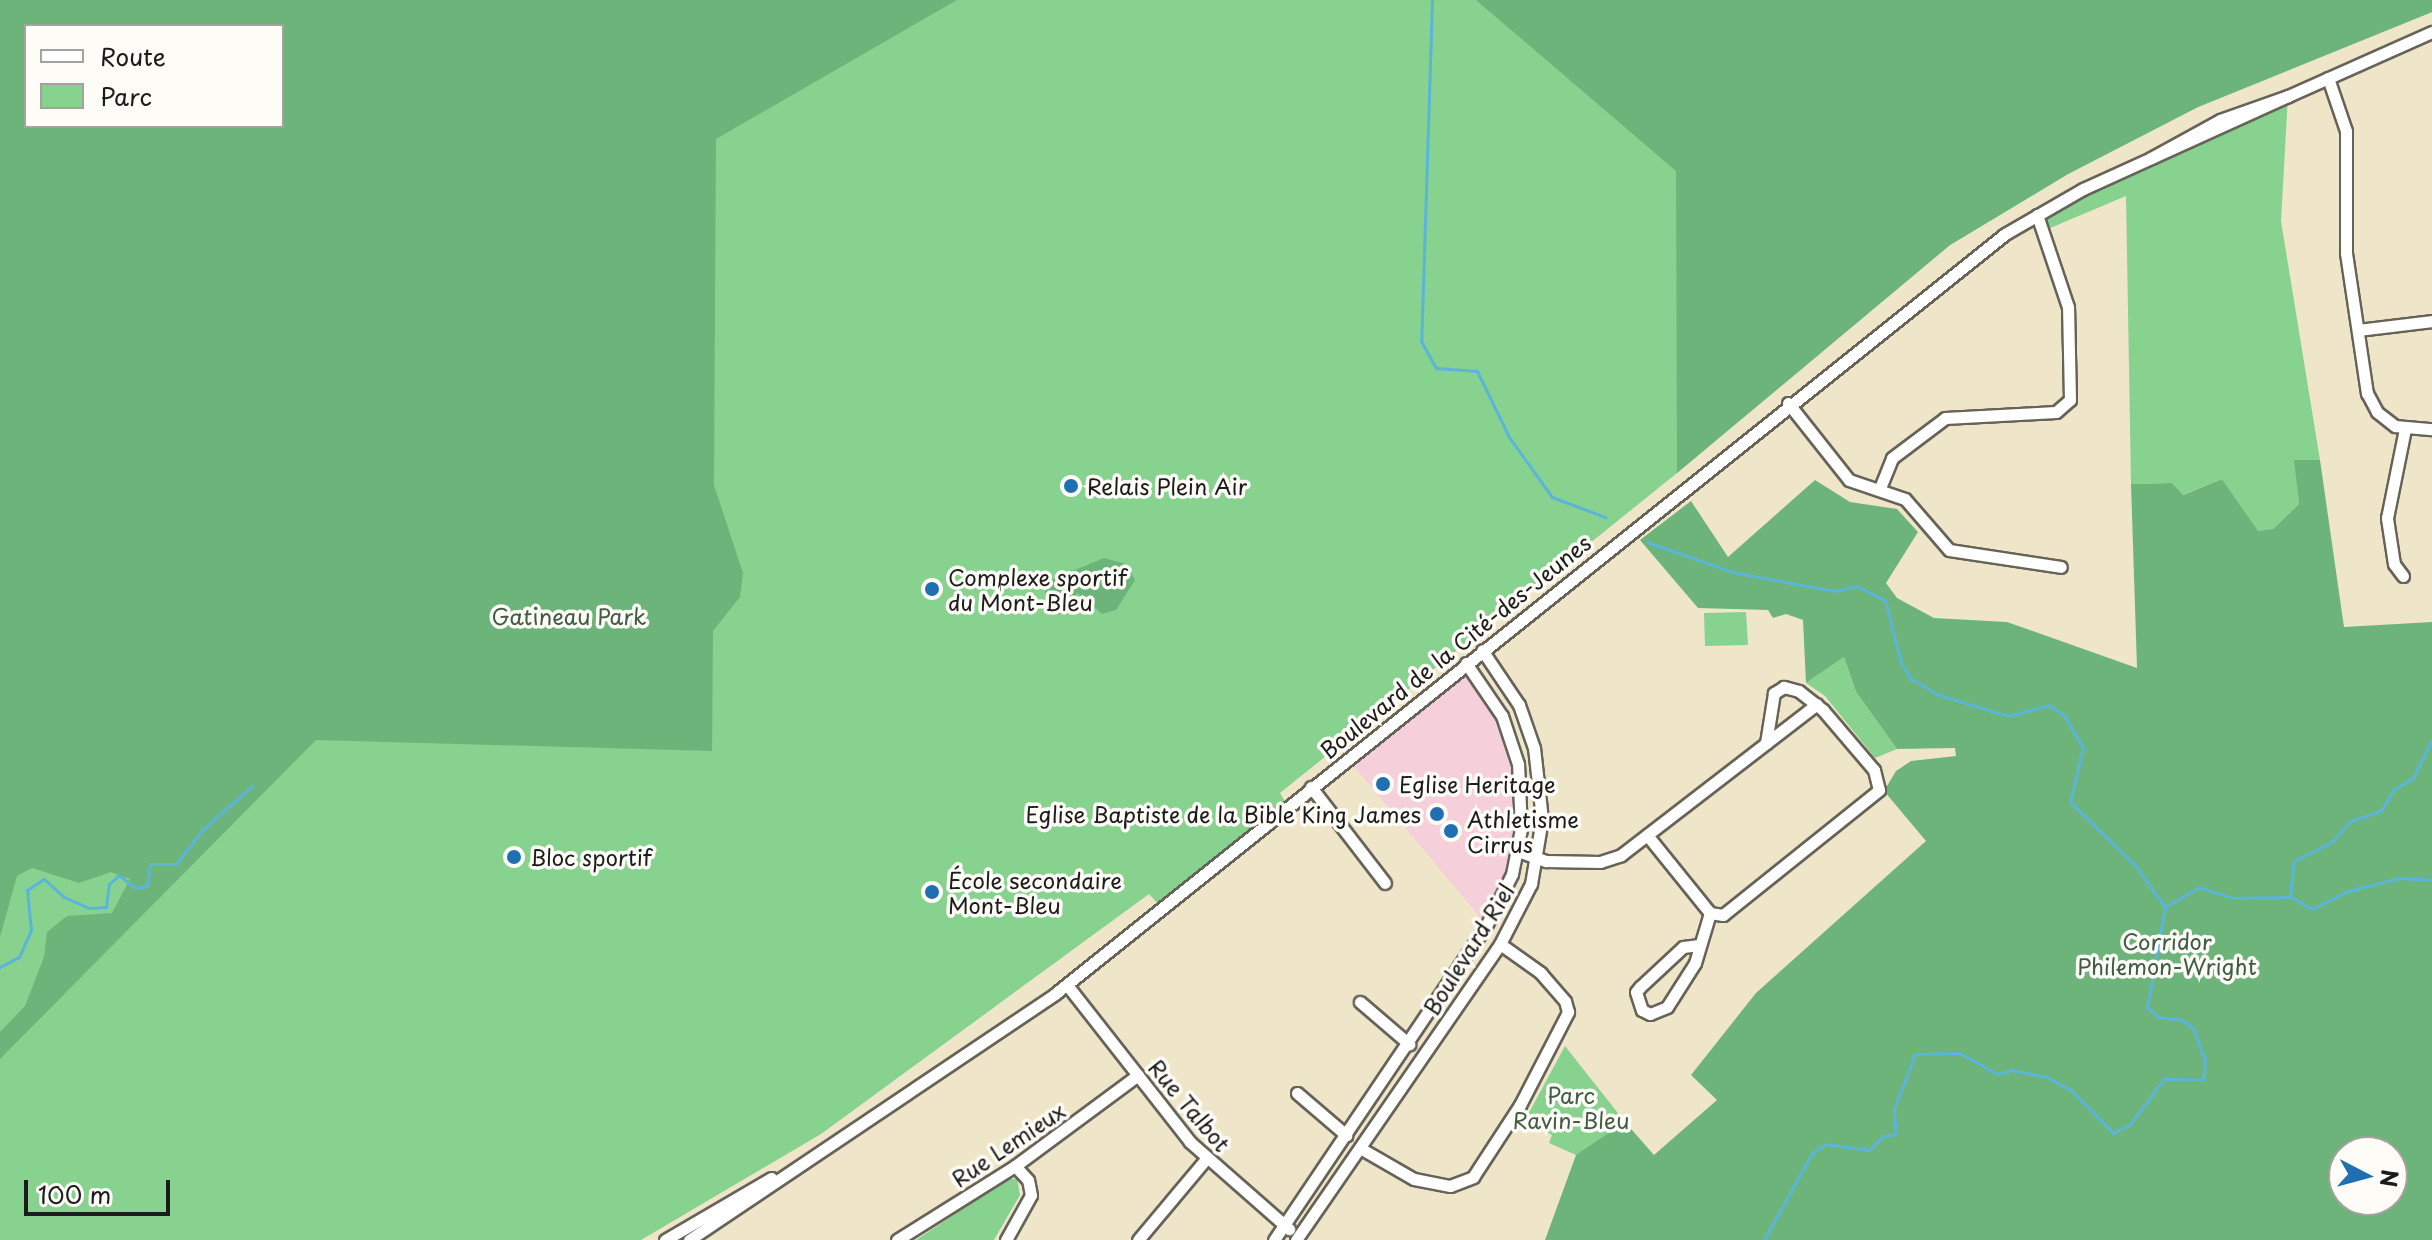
<!DOCTYPE html>
<meta charset="utf-8">
<style>
body{margin:0}
#map{position:relative;width:2432px;height:1240px;overflow:hidden;background:#efe6c9;font-family:"Playpen Sans",sans-serif}
div>[style]{position:absolute}
[style*='--x']{left:calc(var(--x)*1px);top:calc(var(--y)*1px);width:calc(var(--w)*1px);rotate:calc(var(--a)*1deg)}
.built>*{inset:0;background:#f5cfda}
.green>*{inset:0;background:#87d28f}
.forest>*{inset:0;background:#6db47a}
.stream>*{height:3px;margin:-1.5px;padding:0 1.5px;transform-origin:1.5px;border-radius:1.5px;background:#5bb5d9}
.roads{filter:drop-shadow(2px 0 #666359) drop-shadow(-2px 0 #666359) drop-shadow(0 2px #666359) drop-shadow(0 -2px #666359)}
.minor>*{height:11px;margin:-5.5px;padding:0 5.5px;transform-origin:5.5px;border-radius:5.5px;background:#fff}
.dots>*{width:22px;height:22px;translate:-50% -50%;box-sizing:border-box;border:4px solid #fdfcf7;border-radius:50%}
span{translate:-50% -50%;white-space:nowrap;text-align:center;line-height:1.15;-webkit-text-stroke:7px #fdfcf7;paint-order:stroke}
.poi-label{font-size:22px;color:#1c1c1c}
.left{translate:0 -50%;text-align:left}
.right{translate:-100% -50%;text-align:right}
.park-label{font-size:22px;color:#415c44}
.street-label{font-size:22px;color:#1c1c1c}
.legend{position:absolute;left:24px;top:24px;width:260px;height:104px;box-sizing:border-box;background:#fdfcf7;border:2px solid #a3a29f;margin:0;padding:10px 14px;list-style:none;font-size:24px;color:#1c1c1c}
.legend li{display:flex;align-items:center;gap:16px;height:40px}
.legend b{width:40px;border:2px solid #a3a29f}
.north{position:absolute;left:2328px;top:1136px;width:80px;height:80px;box-sizing:border-box;background:#fdfcf7;border:2px solid #a3a29f;border-radius:50%;rotate:96deg;font-size:22px;font-weight:700;line-height:32px;text-align:center;color:#1c1c1c}
.north::after{content:'';display:block;margin:auto;width:28px;height:36px;background:#1f6fb2;clip-path:polygon(50% 0,100% 100%,50% 72%,0 100%)}
.scale{position:absolute;left:24px;top:1180px;width:146px;height:36px;box-sizing:border-box;border:4px solid #1c1c1c;border-top:0;padding-left:10px;font-size:24px;line-height:28px;white-space:nowrap;color:#1c1c1c;-webkit-text-stroke:6px #fdfcf7;paint-order:stroke}
</style>
<div id="map">
<div class="built">
<div style="clip-path:polygon(1466px 663px,1514px 748px,1518px 851px,1483px 921px,1347px 758px)"></div>
</div>
<div class="green">
<div style="clip-path:polygon(evenodd,0 0,2432px 0,2432px 12px,2198px 107px,2068px 174px,1950px 245px,1677px 473px,1280px 793px,1287px 805px,1161px 907px,1149px 894px,821px 1134px,641px 1240px,0 1240px,0 0,26px 26px,282px 26px,282px 126px,26px 126px,26px 26px)"></div>
<div style="clip-path:polygon(2288px 96px,2281px 221px,2320px 460px,2295px 460px,2299px 504px,2273px 529px,2258px 532px,2222px 479px,2182px 495px,2172px 483px,2131px 484px,2126px 196px,2043px 231px,2037px 215px)"></div>
<div style="clip-path:polygon(1746px 612px,1748px 645px,1705px 646px,1704px 613px)"></div>
<div style="clip-path:polygon(1844px 657px,1856px 692px,1897px 749px,1875px 758px,1825px 696px,1806px 683px)"></div>
<div style="clip-path:polygon(1565px 1046px,1625px 1122px,1634px 1145px,1576px 1155px,1549px 1143px,1552px 1135px,1525px 1120px)"></div>
<div style="clip-path:polygon(1008px 1179px,1017px 1179px,1020px 1195px,994px 1240px,916px 1240px)"></div>
</div>
<div class="forest">
<div style="clip-path:polygon(evenodd,0 0,957px 0,716px 139px,714px 485px,743px 573px,740px 597px,713px 631px,712px 751px,316px 740px,0 1059px,0 1032px,25px 1006px,44px 957px,47px 932px,67px 916px,112px 913px,130px 879px,111px 872px,79px 883px,32px 868px,17px 876px,0 937px,0 0,282px 26px,282px 126px,26px 126px,26px 26px,282px 26px)"></div>
<div style="clip-path:polygon(1476px 0,2432px 0,2432px 12px,2198px 107px,2068px 174px,1950px 245px,1677px 473px,1676px 171px)"></div>
<div style="clip-path:polygon(evenodd,2294px 460px,2320px 460px,2344px 627px,2432px 622px,2432px 1240px,1545px 1240px,1576px 1155px,1625px 1122px,1654px 1155px,1717px 1100px,1691px 1075px,1756px 993px,1926px 841px,1884px 791px,1896px 771px,1911px 761px,1956px 756px,1955px 748px,1897px 749px,1856px 692px,1844px 657px,1806px 683px,1803px 620px,1786px 614px,1773px 618px,1768px 610px,1698px 608px,1640px 540px,1691px 501px,1728px 557px,1815px 480px,1850px 502px,1897px 509px,1918px 532px,1886px 583px,1897px 598px,1934px 618px,2007px 622px,2137px 668px,2131px 484px,2172px 483px,2183px 495px,2222px 479px,2258px 531px,2273px 529px,2299px 504px,2294px 460px,2392px 1152px,2392px 1200px,2344px 1200px,2344px 1152px,2392px 1152px)"></div>
<div style="clip-path:polygon(1104px 558px,1126px 564px,1135px 580px,1116px 610px,1102px 614px,1077px 593px,1069px 613px,1050px 615px,1045px 592px,1051px 580px)"></div>
</div>
<div class="stream">
<div style="--x:1432;--y:0;--w:341;--a:91.8"></div>
<div style="--x:1421;--y:341;--w:31;--a:61"></div>
<div style="--x:1436;--y:368;--w:41;--a:4.2"></div>
<div style="--x:1477;--y:371;--w:73;--a:64.1"></div>
<div style="--x:1509;--y:437;--w:74;--a:54.4"></div>
<div style="--x:1552;--y:497;--w:57;--a:20.7"></div>
<div style="--x:1647;--y:542;--w:90;--a:19.4"></div>
<div style="--x:1732;--y:572;--w:105;--a:10.5"></div>
<div style="--x:1835;--y:591;--w:22;--a:-13"></div>
<div style="--x:1856;--y:586;--w:32;--a:26"></div>
<div style="--x:1885;--y:600;--w:65;--a:75.7"></div>
<div style="--x:1901;--y:663;--w:19;--a:58"></div>
<div style="--x:1911;--y:679;--w:32;--a:30"></div>
<div style="--x:1939;--y:695;--w:72;--a:16.9"></div>
<div style="--x:2008;--y:716;--w:42;--a:-15"></div>
<div style="--x:2049;--y:705;--w:18;--a:34"></div>
<div style="--x:2064;--y:715;--w:38;--a:60"></div>
<div style="--x:2083;--y:748;--w:56;--a:103.5"></div>
<div style="--x:2070;--y:802;--w:91;--a:44.1"></div>
<div style="--x:2135;--y:865;--w:52;--a:54.5"></div>
<div style="--x:2291;--y:897;--w:24;--a:30"></div>
<div style="--x:2312;--y:909;--w:40;--a:-26.6"></div>
<div style="--x:2348;--y:891;--w:53;--a:-14.3"></div>
<div style="--x:2399;--y:878;--w:33;--a:3"></div>
<div style="--x:0;--y:967;--w:21;--a:-28"></div>
<div style="--x:19;--y:957;--w:30;--a:-66"></div>
<div style="--x:31;--y:930;--w:40;--a:-95.7"></div>
<div style="--x:27;--y:890;--w:20;--a:-33"></div>
<div style="--x:44;--y:879;--w:27;--a:42"></div>
<div style="--x:64;--y:897;--w:27;--a:24"></div>
<div style="--x:89;--y:908;--w:17;--a:-3"></div>
<div style="--x:106;--y:907;--w:23;--a:-83"></div>
<div style="--x:109;--y:884;--w:13;--a:-42"></div>
<div style="--x:119;--y:875;--w:21;--a:39"></div>
<div style="--x:135;--y:888;--w:12;--a:-9"></div>
<div style="--x:147;--y:886;--w:22;--a:-82"></div>
<div style="--x:150;--y:864;--w:26;--a:0"></div>
<div style="--x:176;--y:864;--w:43;--a:-52.6"></div>
<div style="--x:202;--y:830;--w:67;--a:-41.3"></div>
<div style="--x:1764;--y:1240;--w:99;--a:-61.1"></div>
<div style="--x:1812;--y:1153;--w:17;--a:-33"></div>
<div style="--x:1826;--y:1144;--w:43;--a:7.9"></div>
<div style="--x:1869;--y:1150;--w:20;--a:-45"></div>
<div style="--x:1883;--y:1136;--w:13;--a:-9"></div>
<div style="--x:1896;--y:1134;--w:25;--a:-95"></div>
<div style="--x:1894;--y:1109;--w:59;--a:-69.1"></div>
<div style="--x:1915;--y:1054;--w:45;--a:-1.3"></div>
<div style="--x:1960;--y:1053;--w:43;--a:29.6"></div>
<div style="--x:1997;--y:1074;--w:15;--a:-16"></div>
<div style="--x:2011;--y:1070;--w:37;--a:11"></div>
<div style="--x:2047;--y:1077;--w:29;--a:29"></div>
<div style="--x:2072;--y:1091;--w:59;--a:45.7"></div>
<div style="--x:2113;--y:1133;--w:18;--a:-27"></div>
<div style="--x:2129;--y:1125;--w:58;--a:-52.7"></div>
<div style="--x:2164;--y:1079;--w:39;--a:1"></div>
<div style="--x:2203;--y:1080;--w:19;--a:-84"></div>
<div style="--x:2205;--y:1061;--w:35;--a:-110"></div>
<div style="--x:2193;--y:1028;--w:14;--a:-144"></div>
<div style="--x:2182;--y:1020;--w:24;--a:-173"></div>
<div style="--x:2158;--y:1017;--w:14;--a:-141"></div>
<div style="--x:2147;--y:1008;--w:103;--a:-79.9"></div>
<div style="--x:2165;--y:907;--w:39;--a:-30"></div>
<div style="--x:2199;--y:887;--w:35;--a:18"></div>
<div style="--x:2232;--y:898;--w:58;--a:-1"></div>
<div style="--x:2290;--y:897;--w:36;--a:-84"></div>
<div style="--x:2294;--y:861;--w:42;--a:-26.6"></div>
<div style="--x:2332;--y:842;--w:28;--a:-49"></div>
<div style="--x:2350;--y:821;--w:33;--a:-18"></div>
<div style="--x:2381;--y:811;--w:24;--a:-60"></div>
<div style="--x:2393;--y:790;--w:23;--a:-31"></div>
<div style="--x:2413;--y:778;--w:43;--a:-64"></div>
</div>
<div class="roads">
<div class="minor">
<div style="--x:2328;--y:78;--w:56;--a:71.2"></div>
<div style="--x:2346;--y:131;--w:122;--a:90"></div>
<div style="--x:2346;--y:253;--w:142;--a:81.5"></div>
<div style="--x:2367;--y:393;--w:21;--a:62"></div>
<div style="--x:2377;--y:412;--w:23;--a:38"></div>
<div style="--x:2395;--y:426;--w:37;--a:5"></div>
<div style="--x:2288;--y:96;--w:158;--a:-24"></div>
<div style="--x:2358;--y:330;--w:75;--a:-6.9"></div>
<div style="--x:1788;--y:403;--w:98;--a:51.6"></div>
<div style="--x:1849;--y:480;--w:59;--a:18.7"></div>
<div style="--x:1905;--y:499;--w:67;--a:49.2"></div>
<div style="--x:1949;--y:550;--w:113;--a:8.6"></div>
<div style="--x:1880;--y:488;--w:32;--a:-68"></div>
<div style="--x:1892;--y:458;--w:66;--a:-37"></div>
<div style="--x:1945;--y:418;--w:111;--a:-3.1"></div>
<div style="--x:2056;--y:412;--w:18;--a:-41"></div>
<div style="--x:2070;--y:400;--w:93;--a:-91.2"></div>
<div style="--x:2068;--y:307;--w:97;--a:-108.6"></div>
<div style="--x:2403;--y:576;--w:15;--a:-127"></div>
<div style="--x:2394;--y:564;--w:47;--a:-98.7"></div>
<div style="--x:2387;--y:518;--w:91;--a:-78.6"></div>
<div style="--x:1311;--y:787;--w:121;--a:52.4"></div>
<div style="--x:1647;--y:835;--w:100;--a:51.1"></div>
<div style="--x:1710;--y:913;--w:13;--a:9"></div>
<div style="--x:1723;--y:915;--w:200;--a:-38.7"></div>
<div style="--x:1879;--y:790;--w:21;--a:-104"></div>
<div style="--x:1874;--y:770;--w:79;--a:-130.4"></div>
<div style="--x:1823;--y:710;--w:31;--a:-142"></div>
<div style="--x:1799;--y:691;--w:16;--a:-165"></div>
<div style="--x:1784;--y:687;--w:12;--a:149"></div>
<div style="--x:1774;--y:693;--w:51;--a:99.1"></div>
<div style="--x:1518;--y:851;--w:30;--a:20"></div>
<div style="--x:1546;--y:861;--w:54;--a:1.1"></div>
<div style="--x:1600;--y:862;--w:22;--a:-18"></div>
<div style="--x:1621;--y:855;--w:247;--a:-37.6"></div>
<div style="--x:1699;--y:945;--w:16;--a:173"></div>
<div style="--x:1683;--y:947;--w:59;--a:137.1"></div>
<div style="--x:1640;--y:987;--w:6;--a:129"></div>
<div style="--x:1636;--y:992;--w:19;--a:72"></div>
<div style="--x:1642;--y:1010;--w:9;--a:27"></div>
<div style="--x:1650;--y:1014;--w:18;--a:-22"></div>
<div style="--x:1667;--y:1007;--w:52;--a:-57.5"></div>
<div style="--x:1695;--y:963;--w:52;--a:-73.3"></div>
<div style="--x:1067;--y:985;--w:199;--a:51.9"></div>
<div style="--x:1190;--y:1142;--w:132;--a:41.3"></div>
<div style="--x:1360;--y:1002;--w:65;--a:40.6"></div>
<div style="--x:1297;--y:1093;--w:65;--a:40.6"></div>
<div style="--x:1360;--y:1148;--w:62;--a:29.9"></div>
<div style="--x:1414;--y:1179;--w:37;--a:11"></div>
<div style="--x:1450;--y:1186;--w:25;--a:-21"></div>
<div style="--x:1473;--y:1177;--w:86;--a:-56.9"></div>
<div style="--x:1520;--y:1105;--w:105;--a:-62.7"></div>
<div style="--x:1568;--y:1012;--w:11;--a:-105"></div>
<div style="--x:1565;--y:1001;--w:37;--a:-131"></div>
<div style="--x:1541;--y:973;--w:50;--a:-144.7"></div>
<div style="--x:665;--y:1240;--w:123;--a:-30.3"></div>
<div style="--x:689;--y:1240;--w:442;--a:-33.9"></div>
<div style="--x:1056;--y:993;--w:1215;--a:-38.65"></div>
<div style="--x:2005;--y:234;--w:90;--a:-30"></div>
<div style="--x:2083;--y:189;--w:225;--a:-24.4"></div>
<div style="--x:2288;--y:96;--w:72;--a:160.6"></div>
<div style="--x:2220;--y:120;--w:79;--a:151.2"></div>
<div style="--x:897;--y:1240;--w:139;--a:-32.1"></div>
<div style="--x:1015;--y:1166;--w:153;--a:-36.5"></div>
<div style="--x:1006;--y:1240;--w:51;--a:-60.9"></div>
<div style="--x:1031;--y:1195;--w:15;--a:-101"></div>
<div style="--x:1028;--y:1180;--w:19;--a:-133"></div>
<div style="--x:1138;--y:1240;--w:106;--a:-50"></div>
<div style="--x:1274;--y:1240;--w:379;--a:-56"></div>
<div style="--x:1486;--y:926;--w:58;--a:-63.4"></div>
<div style="--x:1512;--y:874;--w:46;--a:-78.7"></div>
<div style="--x:1521;--y:829;--w:65;--a:-92.6"></div>
<div style="--x:1518;--y:764;--w:51;--a:-108.4"></div>
<div style="--x:1502;--y:716;--w:64;--a:-124.2"></div>
<div style="--x:1296;--y:1240;--w:359;--a:-55.4"></div>
<div style="--x:1500;--y:944;--w:68;--a:-62.7"></div>
<div style="--x:1531;--y:884;--w:66;--a:-80.4"></div>
<div style="--x:1542;--y:819;--w:71;--a:-96.4"></div>
<div style="--x:1534;--y:748;--w:46;--a:-109.2"></div>
<div style="--x:1519;--y:705;--w:66;--a:-123.9"></div>
</div>
</div>
<div class="dots">
<div style="left:1071px;top:486px;background:#1f6fb2"></div>
<div style="left:932px;top:589px;background:#1f6fb2"></div>
<div style="left:1383px;top:784px;background:#1f6fb2"></div>
<div style="left:1437px;top:814px;background:#1f6fb2"></div>
<div style="left:1451px;top:831px;background:#1f6fb2"></div>
<div style="left:514px;top:857px;background:#1f6fb2"></div>
<div style="left:932px;top:892px;background:#1f6fb2"></div>
</div>
<div class="poi-label">
<span class="left" style="left:1087px;top:486px">Relais Plein Air</span>
<span class="left" style="left:948px;top:589px">Complexe sportif<br>du Mont-Bleu</span>
<span class="left" style="left:1399px;top:784px">Eglise Heritage</span>
<span class="right" style="left:1421px;top:814px">Eglise Baptiste de la Bible King James</span>
<span class="left" style="left:1467px;top:831px">Athletisme<br>Cirrus</span>
<span class="left" style="left:530px;top:857px">Bloc sportif</span>
<span class="left" style="left:948px;top:892px">École secondaire<br>Mont-Bleu</span>
</div>
<div class="park-label">
<span style="left:569px;top:616px">Gatineau Park</span>
<span style="left:2167px;top:953px">Corridor<br>Philemon-Wright</span>
<span style="left:1571px;top:1107px">Parc<br>Ravin-Bleu</span>
</div>
<div class="street-label">
<span style="left:1455px;top:646px;rotate:-39deg">Boulevard de la Cité-des-Jeunes</span>
<span style="left:1468px;top:949px;rotate:-58deg">Boulevard Riel</span>
<span style="left:1190px;top:1105px;rotate:50deg">Rue Talbot</span>
<span style="left:1008px;top:1144px;rotate:-34deg">Rue Lemieux</span>
</div>
<ul class="legend">
<li><b style="height:10px;background:#fff"></b>Route</li>
<li><b style="height:22px;background:#87d28f"></b>Parc</li>
</ul>
<div class="north">N</div>
<div class="scale">100 m</div>
</div>
